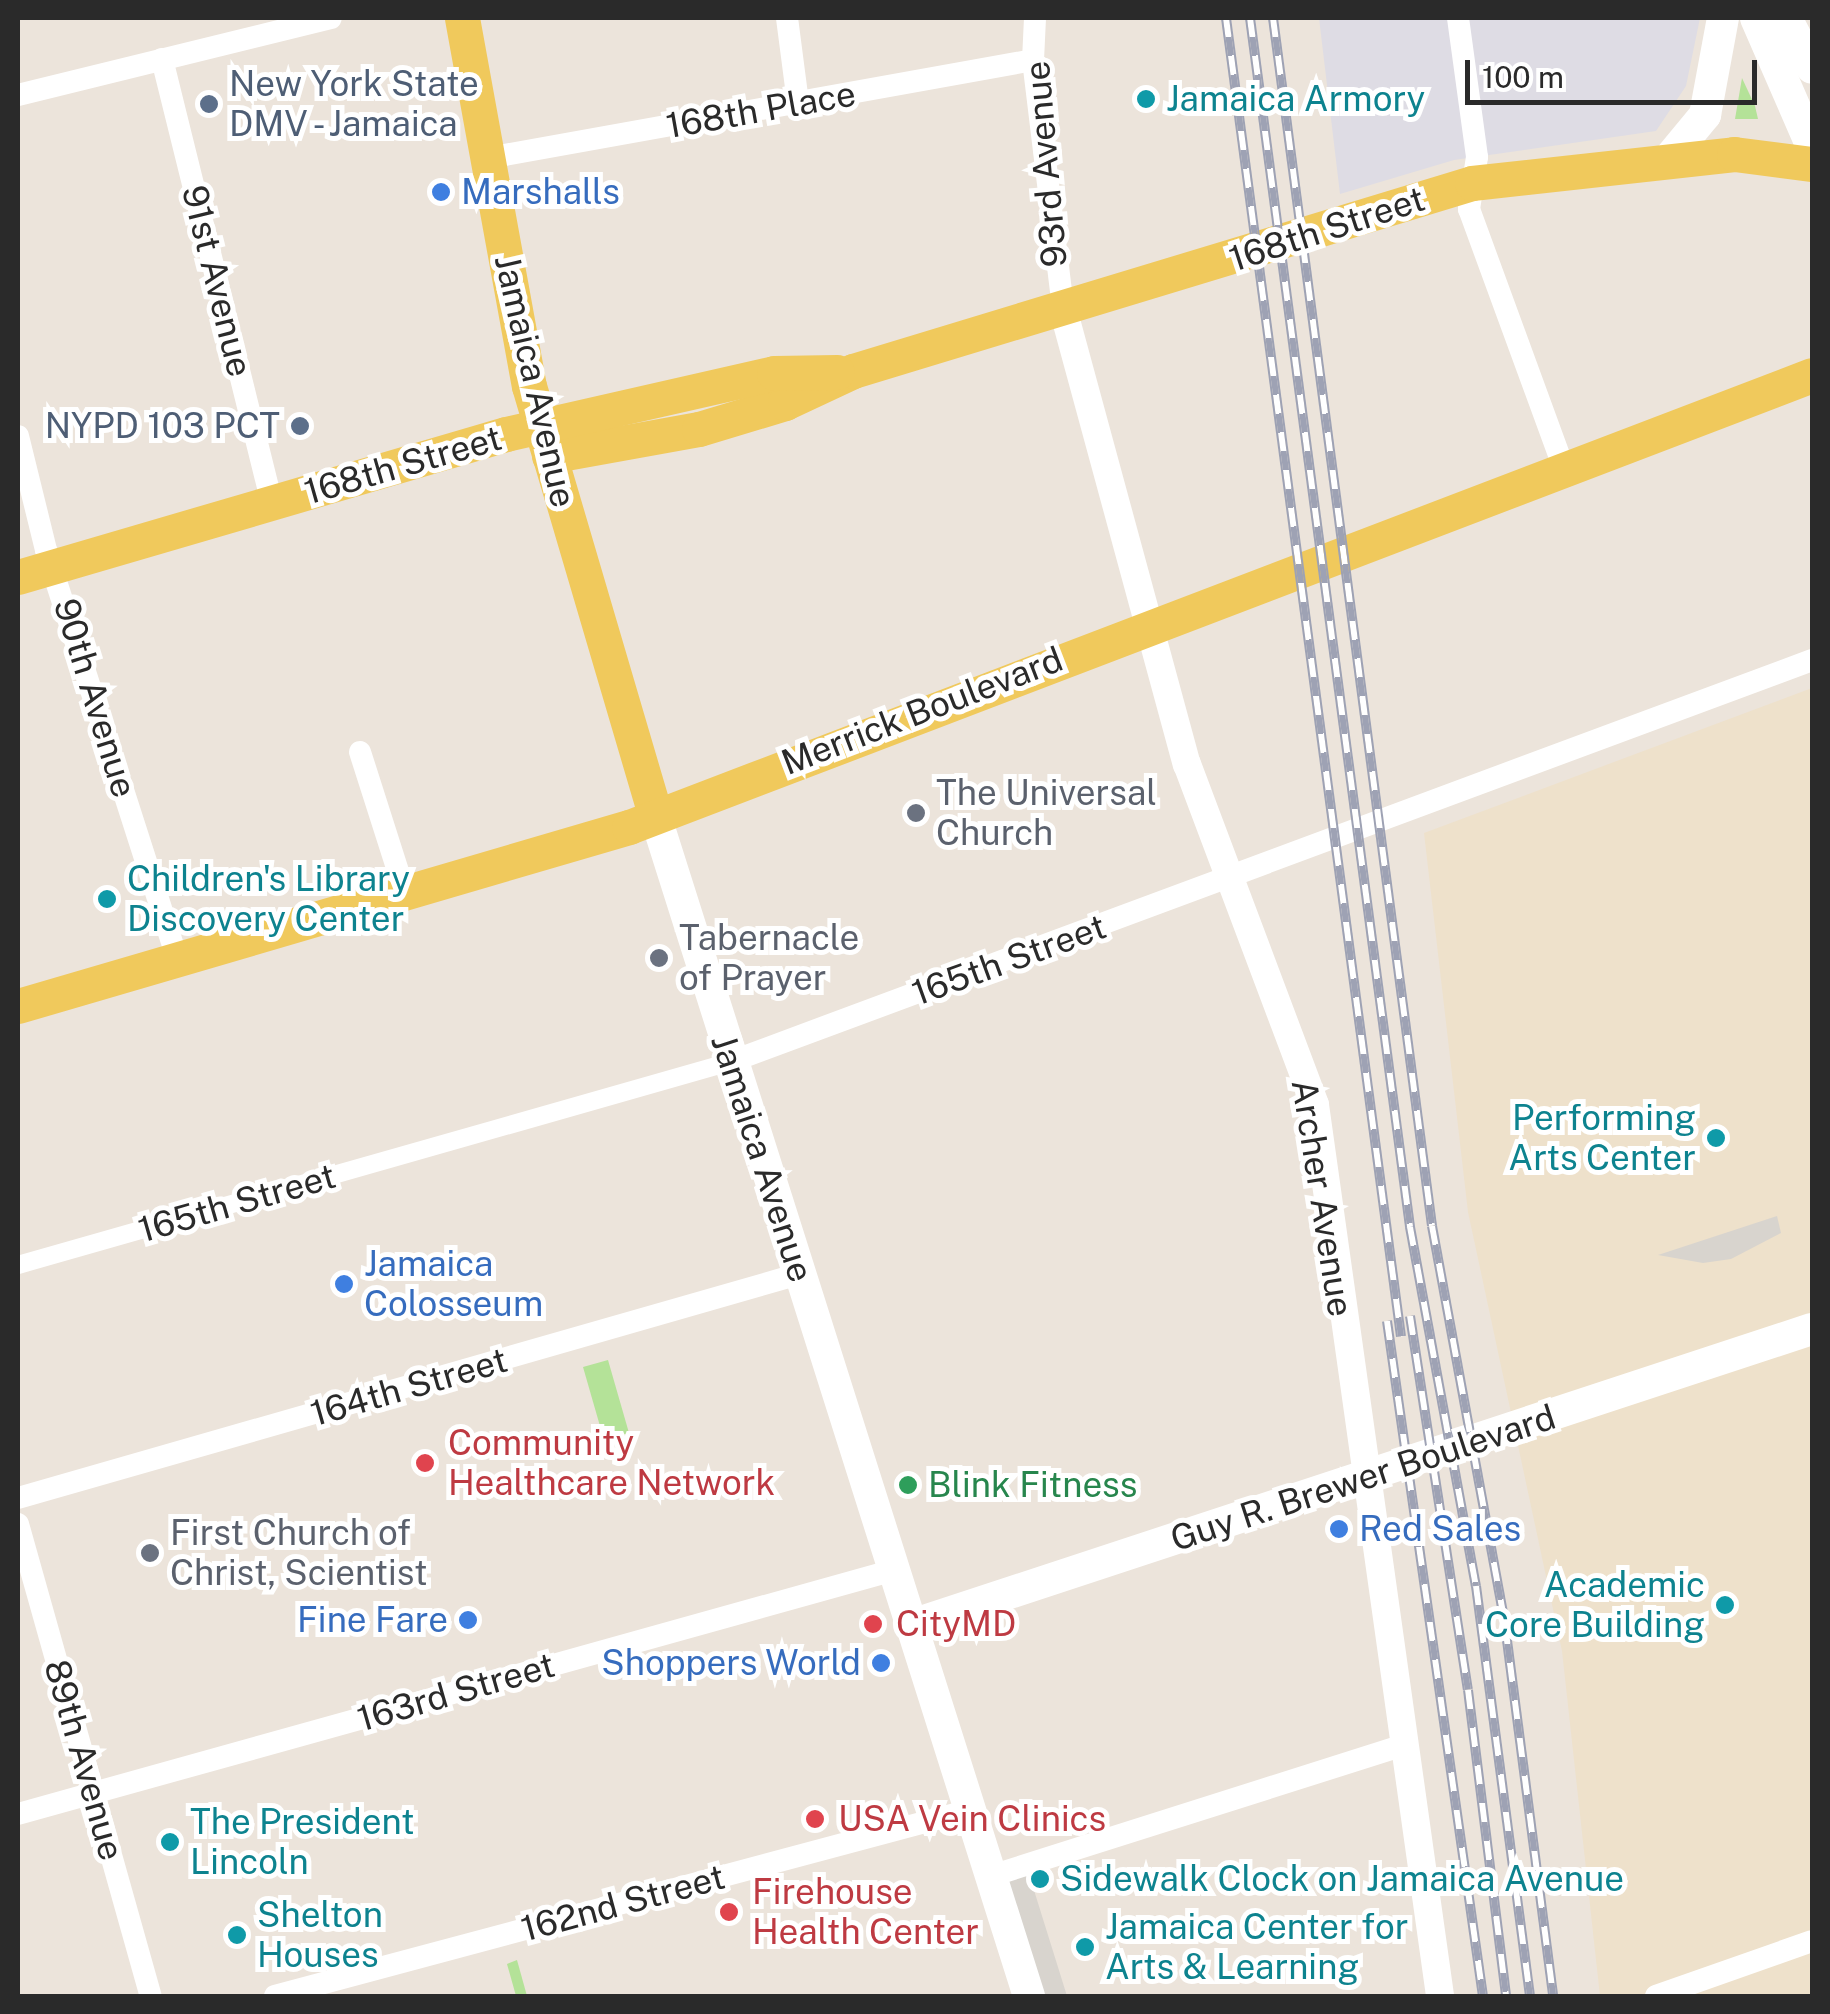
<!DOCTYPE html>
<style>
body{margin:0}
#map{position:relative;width:1830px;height:2014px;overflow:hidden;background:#ece4db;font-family:"Public Sans",sans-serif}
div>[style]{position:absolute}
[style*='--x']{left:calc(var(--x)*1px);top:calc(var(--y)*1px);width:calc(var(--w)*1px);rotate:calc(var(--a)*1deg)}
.industrial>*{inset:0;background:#dedce4}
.education>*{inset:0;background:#eee1cb}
.green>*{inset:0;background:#b4e298}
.plaza>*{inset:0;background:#d8d4ce}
.pedestrian>*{height:18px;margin:-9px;padding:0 9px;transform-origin:9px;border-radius:9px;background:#fff}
.minor>*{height:22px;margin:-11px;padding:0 11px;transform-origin:11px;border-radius:11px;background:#fff}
.tertiary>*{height:28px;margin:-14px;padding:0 14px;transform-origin:14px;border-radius:14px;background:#fff}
.secondary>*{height:32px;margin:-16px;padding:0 16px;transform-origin:16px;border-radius:16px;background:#fff}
.primary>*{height:35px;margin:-17.5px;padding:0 17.5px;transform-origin:17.5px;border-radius:17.5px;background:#f0c95c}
.rail>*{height:10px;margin-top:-5px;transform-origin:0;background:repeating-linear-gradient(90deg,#fff 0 19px,#9ea2b4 0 38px);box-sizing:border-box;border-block:2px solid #9ea2b4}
.dots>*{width:28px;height:28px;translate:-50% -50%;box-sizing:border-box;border:5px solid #fff;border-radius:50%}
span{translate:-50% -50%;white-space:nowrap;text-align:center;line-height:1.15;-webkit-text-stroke:10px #fff;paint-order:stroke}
.service-label{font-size:35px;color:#4e5e75}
.left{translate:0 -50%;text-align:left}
.right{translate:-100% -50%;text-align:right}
.culture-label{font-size:35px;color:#0d838f}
.street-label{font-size:35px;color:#2a2a2a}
.shop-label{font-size:35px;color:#366cbe}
.worship-label{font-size:35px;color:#5b616d}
.health-label{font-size:35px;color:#be3a42}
.leisure-label{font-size:35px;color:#27864d}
.frame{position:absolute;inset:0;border:20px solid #2a2a2a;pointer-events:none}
.scale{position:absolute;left:1465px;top:60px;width:292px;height:45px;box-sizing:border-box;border:5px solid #2a2a2a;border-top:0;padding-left:12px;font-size:30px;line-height:35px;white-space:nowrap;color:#2a2a2a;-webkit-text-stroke:8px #fff;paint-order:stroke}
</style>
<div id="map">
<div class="industrial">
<div style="clip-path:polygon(1319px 18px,1700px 18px,1686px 86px,1656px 131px,1454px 160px,1340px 194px)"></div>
</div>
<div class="education">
<div style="clip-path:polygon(1812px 688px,1812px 1996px,1600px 1996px,1562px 1651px,1468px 1212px,1424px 833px)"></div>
</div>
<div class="green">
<div style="clip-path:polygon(1742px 78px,1755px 106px,1758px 119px,1735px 119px)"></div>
<div style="clip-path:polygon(608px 1360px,629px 1433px,604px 1440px,583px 1367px)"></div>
<div style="clip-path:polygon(517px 1960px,527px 1996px,516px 1996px,507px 1964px)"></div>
</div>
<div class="plaza">
<div style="clip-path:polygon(1777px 1216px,1781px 1233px,1731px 1259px,1703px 1263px,1658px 1255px)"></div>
<div style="clip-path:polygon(1039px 1867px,1054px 1879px,1033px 1887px,1067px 1996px,1042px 1996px,1007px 1887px,1009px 1878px)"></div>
</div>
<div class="pedestrian">
<div style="--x:18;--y:1265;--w:740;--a:-15.91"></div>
</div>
<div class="minor">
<div style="--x:787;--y:18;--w:86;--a:82.6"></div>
<div style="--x:1035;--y:18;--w:42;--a:92.7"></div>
<div style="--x:1033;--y:60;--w:251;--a:83.1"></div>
<div style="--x:1458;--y:18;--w:140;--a:82.2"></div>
<div style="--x:1477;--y:157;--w:53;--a:98.7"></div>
<div style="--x:1469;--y:209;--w:276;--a:69.9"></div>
<div style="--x:162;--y:59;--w:457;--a:76.1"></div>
<div style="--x:18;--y:95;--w:322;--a:-13.8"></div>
<div style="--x:488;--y:158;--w:554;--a:-10.19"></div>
<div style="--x:18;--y:436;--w:117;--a:76.2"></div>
<div style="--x:46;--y:550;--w:429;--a:72.2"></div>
<div style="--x:360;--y:752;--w:148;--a:72.3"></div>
<div style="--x:730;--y:1062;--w:1154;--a:-20.38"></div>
<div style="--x:18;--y:1498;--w:812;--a:-16"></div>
<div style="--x:18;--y:1524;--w:490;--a:74.3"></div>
<div style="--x:18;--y:1814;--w:909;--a:-15.56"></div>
<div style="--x:991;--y:1876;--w:434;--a:-17.6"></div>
<div style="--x:275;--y:1996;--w:719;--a:-14.98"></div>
<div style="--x:1656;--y:1996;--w:165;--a:-19.4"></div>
</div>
<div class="tertiary">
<div style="--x:1063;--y:309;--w:472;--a:74.8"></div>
<div style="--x:1187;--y:764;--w:364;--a:69.4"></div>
<div style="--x:1315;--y:1105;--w:900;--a:82.01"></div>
</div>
<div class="secondary">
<div style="--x:1756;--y:18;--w:141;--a:66.5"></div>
<div style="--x:1786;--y:18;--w:56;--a:62.5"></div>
<div style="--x:1667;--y:161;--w:60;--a:-50.4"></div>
<div style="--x:1705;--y:115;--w:99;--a:-79.5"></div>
<div style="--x:655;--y:815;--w:1239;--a:72.43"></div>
<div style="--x:912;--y:1625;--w:947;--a:-18.21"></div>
</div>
<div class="primary">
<div style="--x:462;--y:18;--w:374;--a:79.7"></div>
<div style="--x:529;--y:386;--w:447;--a:73.6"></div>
<div style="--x:549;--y:456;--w:152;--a:-10.2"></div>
<div style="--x:699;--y:429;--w:90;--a:-16.8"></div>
<div style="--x:785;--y:403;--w:75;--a:-25.2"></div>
<div style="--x:853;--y:371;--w:647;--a:-16.89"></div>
<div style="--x:1472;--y:183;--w:264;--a:-6.3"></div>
<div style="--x:1734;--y:154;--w:79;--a:7.3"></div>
<div style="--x:18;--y:577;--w:509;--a:-16.33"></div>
<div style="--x:506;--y:434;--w:275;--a:-12.8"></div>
<div style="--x:774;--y:373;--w:63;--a:-0.9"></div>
<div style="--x:18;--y:1006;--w:637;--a:-16.33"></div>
<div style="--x:629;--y:827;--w:1266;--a:-20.91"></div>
</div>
<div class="rail">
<div style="--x:1226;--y:18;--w:1330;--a:82.44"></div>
<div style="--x:1250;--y:18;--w:1220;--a:82.46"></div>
<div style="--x:1410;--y:1227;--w:365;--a:79.6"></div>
<div style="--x:1476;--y:1586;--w:414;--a:82.5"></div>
<div style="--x:1273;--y:18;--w:1218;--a:82.5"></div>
<div style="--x:1432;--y:1226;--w:406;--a:79.6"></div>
<div style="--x:1505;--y:1625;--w:374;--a:82.6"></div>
<div style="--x:1410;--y:1316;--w:378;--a:81.2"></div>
<div style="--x:1468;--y:1690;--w:308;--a:82.9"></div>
<div style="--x:1387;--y:1321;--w:682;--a:81.91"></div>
</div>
<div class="dots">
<div style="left:1146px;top:99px;background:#0f9aa8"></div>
<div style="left:209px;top:104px;background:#5c6f8a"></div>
<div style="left:441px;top:192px;background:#3f7fe0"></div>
<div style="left:300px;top:426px;background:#5c6f8a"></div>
<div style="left:916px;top:813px;background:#6b7280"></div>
<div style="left:107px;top:899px;background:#0f9aa8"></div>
<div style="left:659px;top:958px;background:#6b7280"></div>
<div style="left:1716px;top:1138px;background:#0f9aa8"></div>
<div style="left:344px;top:1284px;background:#3f7fe0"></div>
<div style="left:425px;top:1463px;background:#e0444e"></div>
<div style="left:908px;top:1485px;background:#2e9e5b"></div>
<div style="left:1339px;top:1529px;background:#3f7fe0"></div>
<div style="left:150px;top:1553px;background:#6b7280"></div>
<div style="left:1725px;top:1605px;background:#0f9aa8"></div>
<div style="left:468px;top:1620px;background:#3f7fe0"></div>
<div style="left:873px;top:1624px;background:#e0444e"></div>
<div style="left:881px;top:1663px;background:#3f7fe0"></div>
<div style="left:815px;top:1819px;background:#e0444e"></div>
<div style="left:170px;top:1842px;background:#0f9aa8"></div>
<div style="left:1040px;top:1879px;background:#0f9aa8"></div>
<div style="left:729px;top:1912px;background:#e0444e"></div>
<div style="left:237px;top:1935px;background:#0f9aa8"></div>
<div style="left:1085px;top:1947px;background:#0f9aa8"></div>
</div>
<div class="service-label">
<span class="left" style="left:229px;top:104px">New York State<br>DMV - Jamaica</span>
<span class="right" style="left:280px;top:426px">NYPD 103 PCT</span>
</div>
<div class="culture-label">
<span class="left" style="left:1166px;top:99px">Jamaica Armory</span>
<span class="left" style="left:127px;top:899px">Children's Library<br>Discovery Center</span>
<span class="right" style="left:1696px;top:1138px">Performing<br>Arts Center</span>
<span class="right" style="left:1705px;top:1605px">Academic<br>Core Building</span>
<span class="left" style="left:190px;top:1842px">The President<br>Lincoln</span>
<span class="left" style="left:1060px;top:1879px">Sidewalk Clock on Jamaica Avenue</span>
<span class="left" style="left:257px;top:1935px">Shelton<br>Houses</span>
<span class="left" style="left:1105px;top:1947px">Jamaica Center for<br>Arts &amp; Learning</span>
</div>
<div class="street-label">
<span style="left:761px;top:110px;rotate:-10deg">168th Place</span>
<span style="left:1046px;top:164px;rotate:-95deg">93rd Avenue</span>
<span style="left:1327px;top:229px;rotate:-18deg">168th Street</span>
<span style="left:217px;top:281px;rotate:76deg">91st Avenue</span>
<span style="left:535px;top:381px;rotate:77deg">Jamaica Avenue</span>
<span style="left:403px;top:465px;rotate:-16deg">168th Street</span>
<span style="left:95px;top:698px;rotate:73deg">90th Avenue</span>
<span style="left:922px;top:711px;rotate:-21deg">Merrick Boulevard</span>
<span style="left:1009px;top:960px;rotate:-20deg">165th Street</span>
<span style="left:762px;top:1158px;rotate:72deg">Jamaica Avenue</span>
<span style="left:1322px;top:1198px;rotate:81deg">Archer Avenue</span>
<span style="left:237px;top:1203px;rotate:-16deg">165th Street</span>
<span style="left:409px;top:1387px;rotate:-16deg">164th Street</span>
<span style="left:1363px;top:1478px;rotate:-18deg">Guy R. Brewer Boulevard</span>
<span style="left:456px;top:1692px;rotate:-16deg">163rd Street</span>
<span style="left:84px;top:1760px;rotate:74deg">89th Avenue</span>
<span style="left:623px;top:1903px;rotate:-15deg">162nd Street</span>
</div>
<div class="shop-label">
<span class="left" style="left:461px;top:192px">Marshalls</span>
<span class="left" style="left:364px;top:1284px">Jamaica<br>Colosseum</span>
<span class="left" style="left:1359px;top:1529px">Red Sales</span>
<span class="right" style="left:448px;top:1620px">Fine Fare</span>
<span class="right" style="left:861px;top:1663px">Shoppers World</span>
</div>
<div class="worship-label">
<span class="left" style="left:936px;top:813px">The Universal<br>Church</span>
<span class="left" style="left:679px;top:958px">Tabernacle<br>of Prayer</span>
<span class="left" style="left:170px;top:1553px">First Church of<br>Christ, Scientist</span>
</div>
<div class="health-label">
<span class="left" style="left:448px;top:1463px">Community<br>Healthcare Network</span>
<span class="left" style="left:896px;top:1624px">CityMD</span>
<span class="left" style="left:838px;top:1819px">USA Vein Clinics</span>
<span class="left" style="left:752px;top:1912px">Firehouse<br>Health Center</span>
</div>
<div class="leisure-label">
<span class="left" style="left:928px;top:1485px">Blink Fitness</span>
</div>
<div class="frame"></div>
<div class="scale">100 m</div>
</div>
